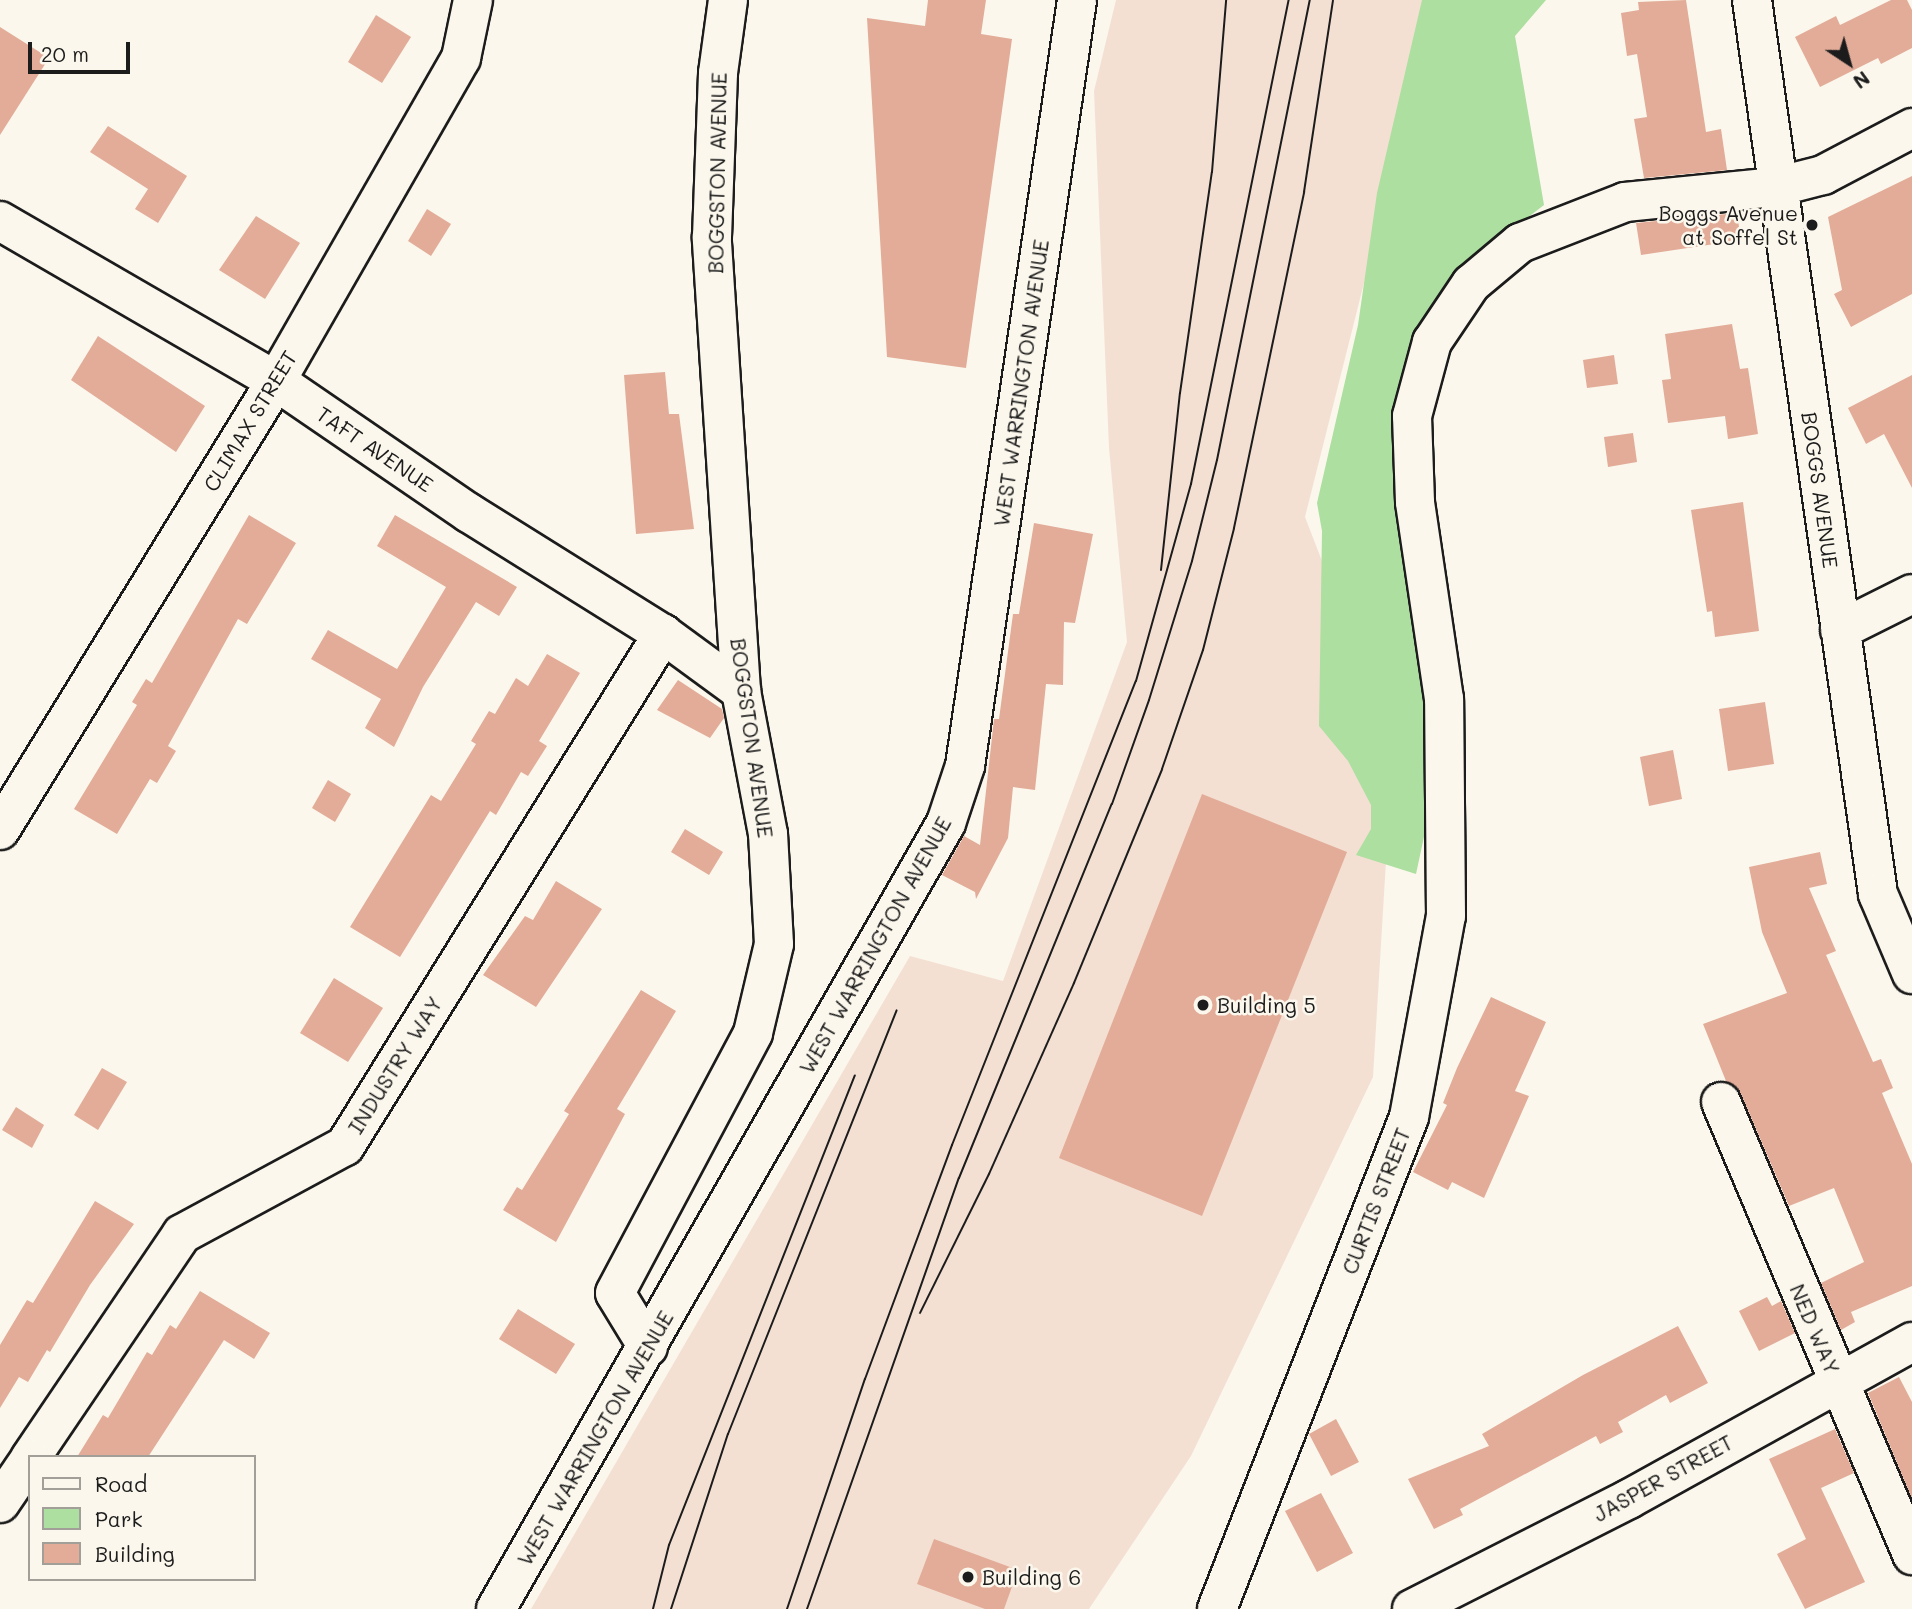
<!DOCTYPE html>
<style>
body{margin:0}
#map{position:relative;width:1912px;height:1609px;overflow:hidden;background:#fbf7ec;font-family:Mali,sans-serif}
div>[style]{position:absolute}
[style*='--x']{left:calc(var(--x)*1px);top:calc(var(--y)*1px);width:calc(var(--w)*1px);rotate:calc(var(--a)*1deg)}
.built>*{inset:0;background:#f4e0d3}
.green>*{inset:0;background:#acdfa0}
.building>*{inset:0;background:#e2ac98}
.roads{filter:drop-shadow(2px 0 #1c1c1c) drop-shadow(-2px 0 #1c1c1c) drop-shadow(0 2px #1c1c1c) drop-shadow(0 -2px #1c1c1c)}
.minor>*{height:38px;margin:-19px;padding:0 19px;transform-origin:19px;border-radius:19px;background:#fbf7ec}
.major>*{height:38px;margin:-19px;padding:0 19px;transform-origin:19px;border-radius:19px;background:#fbf7ec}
.tram>*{height:2px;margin:-1px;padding:0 1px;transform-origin:1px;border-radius:1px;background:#1c1c1c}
.dots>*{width:19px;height:19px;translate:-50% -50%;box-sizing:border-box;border:4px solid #fbf7ec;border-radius:50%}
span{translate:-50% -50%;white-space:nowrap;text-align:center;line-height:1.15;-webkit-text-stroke:5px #fbf7ec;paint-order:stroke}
.street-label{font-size:21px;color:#1c1c1c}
.poi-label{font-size:21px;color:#1c1c1c}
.right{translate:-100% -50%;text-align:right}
.left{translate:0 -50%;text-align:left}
.legend{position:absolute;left:28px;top:1455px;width:228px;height:126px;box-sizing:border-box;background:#fbf7ec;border:2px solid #a29f99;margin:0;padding:9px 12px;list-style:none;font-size:21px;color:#1c1c1c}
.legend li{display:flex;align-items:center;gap:14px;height:35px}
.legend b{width:35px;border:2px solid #a29f99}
.north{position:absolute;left:1814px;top:28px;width:70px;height:70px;-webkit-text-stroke:5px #fbf7ec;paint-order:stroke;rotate:144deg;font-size:19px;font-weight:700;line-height:28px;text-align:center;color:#1c1c1c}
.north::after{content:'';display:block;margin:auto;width:24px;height:32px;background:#1c1c1c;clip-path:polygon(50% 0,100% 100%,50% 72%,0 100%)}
.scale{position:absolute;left:28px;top:42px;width:102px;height:32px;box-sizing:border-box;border:4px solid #1c1c1c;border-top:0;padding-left:9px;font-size:21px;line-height:24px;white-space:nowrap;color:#1c1c1c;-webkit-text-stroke:5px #fbf7ec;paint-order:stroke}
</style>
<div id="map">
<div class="built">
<div style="clip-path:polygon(1116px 0,1442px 0,1425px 41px,1305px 517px,1393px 745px,1373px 1077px,1191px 1456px,1089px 1609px,531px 1609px,910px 956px,1003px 981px,1127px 642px,1109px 448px,1094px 91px)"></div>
</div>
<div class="green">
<div style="clip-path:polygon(1422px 0,1546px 0,1515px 36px,1544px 205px,1501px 238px,1418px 329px,1404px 373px,1398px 433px,1429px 714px,1428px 818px,1416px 874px,1356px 855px,1371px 829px,1371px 805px,1348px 761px,1319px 726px,1322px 531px,1317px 503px,1358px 325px,1377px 193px)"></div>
</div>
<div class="building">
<div style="clip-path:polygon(928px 0,986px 0,981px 34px,1012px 39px,966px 368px,887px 357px,867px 18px,925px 26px)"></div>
<div style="clip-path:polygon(1686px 0,1706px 132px,1721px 129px,1727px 170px,1644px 178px,1634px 119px,1647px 117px,1637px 54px,1627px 56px,1621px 13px,1639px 10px,1638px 2px)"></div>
<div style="clip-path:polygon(1891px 0,1907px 0,1912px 10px,1912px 48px,1881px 64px,1878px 58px,1820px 87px,1795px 37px,1836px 16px,1840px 25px)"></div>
<div style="clip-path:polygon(376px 15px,411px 37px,382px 83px,348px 62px)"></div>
<div style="clip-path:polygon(0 27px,49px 58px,0 135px)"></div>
<div style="clip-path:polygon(108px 126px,187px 176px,158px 223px,135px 209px,148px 189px,90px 152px)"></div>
<div style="clip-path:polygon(1912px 176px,1912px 294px,1851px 327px,1834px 294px,1842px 290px,1828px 217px)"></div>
<div style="clip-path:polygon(427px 209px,451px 224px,431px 256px,408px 241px)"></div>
<div style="clip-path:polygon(1737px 213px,1741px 240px,1641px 255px,1636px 223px)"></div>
<div style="clip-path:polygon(256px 216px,300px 243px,265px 299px,219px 270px)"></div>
<div style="clip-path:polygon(1732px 324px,1740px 369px,1748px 368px,1758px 434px,1728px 439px,1725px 416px,1668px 423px,1662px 380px,1671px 379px,1665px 334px)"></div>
<div style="clip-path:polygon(98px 336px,205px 406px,176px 452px,71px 380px)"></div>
<div style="clip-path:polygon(1614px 355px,1618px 384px,1587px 388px,1583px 360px)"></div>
<div style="clip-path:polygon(665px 372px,669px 414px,679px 414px,694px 529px,636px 534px,624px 375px)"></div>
<div style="clip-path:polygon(1912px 375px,1912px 488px,1884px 434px,1866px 444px,1848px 408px)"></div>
<div style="clip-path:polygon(1633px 433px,1637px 462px,1608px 467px,1604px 437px)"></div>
<div style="clip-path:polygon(1743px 502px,1759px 631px,1715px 637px,1712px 611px,1707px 612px,1691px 510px)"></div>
<div style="clip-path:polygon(249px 515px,296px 543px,247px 624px,238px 619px,168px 746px,176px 751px,157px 783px,150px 779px,117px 834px,74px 809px,137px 705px,132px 702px,146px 679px,152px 683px)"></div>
<div style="clip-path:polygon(395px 515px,517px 587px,499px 616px,476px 602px,423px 687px,394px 747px,365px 728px,381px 699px,311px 659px,328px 630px,397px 669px,446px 587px,377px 546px)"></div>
<div style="clip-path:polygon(1034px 523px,1093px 534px,1075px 623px,1064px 622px,1063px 685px,1046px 684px,1035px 790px,1013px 787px,1008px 838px,976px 899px,975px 892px,942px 875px,964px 836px,980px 845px,994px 719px,999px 719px,1013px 614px,1019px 614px)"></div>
<div style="clip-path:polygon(547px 654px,580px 673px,539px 741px,547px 746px,528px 776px,521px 772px,496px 815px,490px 811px,400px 957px,350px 927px,431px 795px,441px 801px,476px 744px,471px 741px,489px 711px,495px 714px,516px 678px,528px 686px)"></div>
<div style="clip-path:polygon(678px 680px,722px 709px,724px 718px,710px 738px,657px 710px)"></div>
<div style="clip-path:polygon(1765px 702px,1774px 764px,1728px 771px,1719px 709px)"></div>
<div style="clip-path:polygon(1673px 750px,1682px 799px,1649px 806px,1640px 757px)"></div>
<div style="clip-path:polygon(328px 780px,351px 794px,335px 822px,312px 808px)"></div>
<div style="clip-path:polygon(1202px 794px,1347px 852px,1202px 1216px,1059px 1158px)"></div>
<div style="clip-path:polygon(685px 829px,723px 852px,709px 875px,671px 852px)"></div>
<div style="clip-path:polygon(1820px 852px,1827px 884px,1809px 888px,1836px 951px,1826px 955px,1873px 1062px,1881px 1059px,1893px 1088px,1882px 1093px,1912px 1164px,1912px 1286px,1851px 1312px,1855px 1322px,1841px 1330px,1821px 1283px,1864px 1262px,1834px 1188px,1789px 1206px,1741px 1094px,1726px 1081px,1703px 1024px,1787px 993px,1762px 932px,1749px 867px)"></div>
<div style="clip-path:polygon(556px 881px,602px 909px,536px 1007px,483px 975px,525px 916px,533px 920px)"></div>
<div style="clip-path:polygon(334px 978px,383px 1008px,348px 1062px,300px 1033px)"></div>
<div style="clip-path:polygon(641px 990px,676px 1011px,617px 1109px,625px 1114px,556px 1242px,503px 1210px,517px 1187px,522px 1190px,569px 1114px,564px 1111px)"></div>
<div style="clip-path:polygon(1491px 997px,1546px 1022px,1515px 1091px,1529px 1096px,1484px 1198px,1452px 1182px,1448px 1190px,1413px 1172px,1447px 1105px,1443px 1103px,1457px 1068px)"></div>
<div style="clip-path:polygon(102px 1068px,127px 1082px,98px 1130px,74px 1115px)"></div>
<div style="clip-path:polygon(16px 1107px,44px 1125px,32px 1148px,2px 1130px)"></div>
<div style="clip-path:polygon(95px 1201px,134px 1224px,90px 1285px,50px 1352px,47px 1350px,28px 1382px,19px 1377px,0 1408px,0 1345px,27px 1300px,33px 1303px)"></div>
<div style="clip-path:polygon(200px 1291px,270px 1333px,254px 1359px,224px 1340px,148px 1457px,77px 1457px,103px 1415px,108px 1418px,147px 1352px,152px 1355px,170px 1325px,176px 1329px)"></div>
<div style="clip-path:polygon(1767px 1297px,1772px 1306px,1781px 1301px,1795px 1333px,1759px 1351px,1739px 1311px)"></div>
<div style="clip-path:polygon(518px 1309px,575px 1344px,556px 1374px,499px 1339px)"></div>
<div style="clip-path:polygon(1678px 1326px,1708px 1383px,1670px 1403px,1666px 1395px,1618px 1422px,1623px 1432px,1600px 1444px,1596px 1436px,1460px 1509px,1463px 1515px,1434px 1529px,1408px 1479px,1489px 1446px,1482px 1434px,1583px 1375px)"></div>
<div style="clip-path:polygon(1899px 1377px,1912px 1402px,1912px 1499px,1868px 1393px)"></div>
<div style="clip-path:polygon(1336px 1419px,1359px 1462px,1331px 1476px,1309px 1434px)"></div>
<div style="clip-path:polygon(1835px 1429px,1854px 1473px,1821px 1488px,1865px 1582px,1805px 1609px,1777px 1554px,1806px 1539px,1769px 1459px)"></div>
<div style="clip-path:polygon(1321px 1493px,1353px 1553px,1317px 1572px,1285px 1511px)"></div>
<div style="clip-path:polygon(934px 1539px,1018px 1570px,1004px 1609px,985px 1609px,917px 1584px)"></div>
</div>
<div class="roads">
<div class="minor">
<div style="--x:1752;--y:0;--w:903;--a:81.98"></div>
<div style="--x:1878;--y:894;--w:87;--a:67"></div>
<div style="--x:0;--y:221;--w:319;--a:30.1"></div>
<div style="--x:276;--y:381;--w:234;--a:34.4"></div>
<div style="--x:469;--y:513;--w:229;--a:32"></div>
<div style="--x:663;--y:634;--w:97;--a:36.2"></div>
<div style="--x:1840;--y:630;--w:80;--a:-26.6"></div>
<div style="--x:0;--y:830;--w:527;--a:-58.42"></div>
<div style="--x:276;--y:381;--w:372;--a:-60.2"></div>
<div style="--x:461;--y:58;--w:59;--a:-78.3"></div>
<div style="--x:1721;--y:1102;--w:492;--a:67.1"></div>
<div style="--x:648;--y:1347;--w:63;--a:-121.4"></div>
<div style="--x:615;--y:1293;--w:294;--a:-62"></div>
<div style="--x:753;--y:1033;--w:91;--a:-76.7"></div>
<div style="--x:774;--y:944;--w:110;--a:-93.1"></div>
<div style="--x:768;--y:834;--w:146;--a:-100.7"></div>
<div style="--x:741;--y:691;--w:455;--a:-93.7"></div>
<div style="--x:712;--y:237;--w:164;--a:-87.9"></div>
<div style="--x:718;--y:73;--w:74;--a:-82.2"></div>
<div style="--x:31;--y:1457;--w:269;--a:-55.9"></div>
<div style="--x:182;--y:1234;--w:185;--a:-28.4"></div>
<div style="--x:345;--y:1146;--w:603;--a:-58.16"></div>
<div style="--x:0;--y:1503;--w:53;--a:-55.7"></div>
<div style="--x:1217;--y:1609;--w:528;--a:-68.68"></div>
<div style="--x:1409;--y:1117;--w:204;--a:-79.6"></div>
<div style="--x:1446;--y:916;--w:217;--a:-90.5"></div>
<div style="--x:1444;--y:699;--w:199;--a:-98.4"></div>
<div style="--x:1415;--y:502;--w:86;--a:-92"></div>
<div style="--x:1412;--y:416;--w:77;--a:-74.9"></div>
<div style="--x:1432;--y:342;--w:70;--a:-56.1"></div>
<div style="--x:1471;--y:284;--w:64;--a:-39.9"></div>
<div style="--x:1520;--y:243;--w:113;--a:-21.3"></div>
<div style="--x:1625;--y:202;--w:152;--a:-5.7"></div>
<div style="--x:1776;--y:187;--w:49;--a:-14.3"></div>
<div style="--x:1823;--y:175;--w:101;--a:-27.8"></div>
<div style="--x:1412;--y:1609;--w:243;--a:-26.9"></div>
<div style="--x:1629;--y:1499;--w:324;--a:-29"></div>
</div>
<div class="major">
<div style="--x:496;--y:1609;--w:906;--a:-60.21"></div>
<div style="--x:946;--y:823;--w:60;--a:-71.6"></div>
<div style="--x:965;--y:766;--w:774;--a:-81.68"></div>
</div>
</div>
<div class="tram">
<div style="--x:1161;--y:570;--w:178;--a:-83.9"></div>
<div style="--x:1180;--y:393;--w:223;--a:-81.8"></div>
<div style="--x:1212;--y:172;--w:173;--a:-85.3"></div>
<div style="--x:920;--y:1313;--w:155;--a:-63.6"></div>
<div style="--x:989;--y:1174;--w:209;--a:-66"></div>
<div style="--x:1074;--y:983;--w:231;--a:-67.6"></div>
<div style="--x:1162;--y:769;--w:126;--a:-71"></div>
<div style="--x:1203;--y:650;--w:126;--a:-75.7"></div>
<div style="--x:1234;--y:528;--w:343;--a:-78.2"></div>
<div style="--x:1304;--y:192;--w:194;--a:-81.4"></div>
<div style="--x:653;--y:1609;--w:66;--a:-76"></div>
<div style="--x:669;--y:1545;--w:505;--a:-68.41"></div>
<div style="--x:671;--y:1609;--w:184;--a:-72"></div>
<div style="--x:728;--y:1434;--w:456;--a:-68.3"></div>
<div style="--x:787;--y:1609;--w:243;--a:-71.3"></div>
<div style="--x:865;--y:1379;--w:250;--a:-69.6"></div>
<div style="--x:952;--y:1145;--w:499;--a:-68.4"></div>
<div style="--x:1136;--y:681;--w:205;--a:-74.4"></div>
<div style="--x:1191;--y:484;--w:494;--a:-78.6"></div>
<div style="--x:807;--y:1609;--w:457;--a:-70.6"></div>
<div style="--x:959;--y:1178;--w:404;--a:-67.8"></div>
<div style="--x:1112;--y:804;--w:110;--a:-70.4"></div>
<div style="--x:1149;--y:700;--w:145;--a:-72.8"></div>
<div style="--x:1192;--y:561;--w:104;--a:-76.1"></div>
<div style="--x:1217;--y:460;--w:469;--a:-78.6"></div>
</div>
<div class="dots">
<div style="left:1812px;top:225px;background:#1c1c1c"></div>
<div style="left:1203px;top:1005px;background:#1c1c1c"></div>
<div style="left:968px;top:1577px;background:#1c1c1c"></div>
</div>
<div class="street-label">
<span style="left:717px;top:173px;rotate:-89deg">BOGGSTON AVENUE</span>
<span style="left:1021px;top:383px;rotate:-82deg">WEST WARRINGTON AVENUE</span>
<span style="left:250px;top:421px;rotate:-59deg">CLIMAX STREET</span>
<span style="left:375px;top:449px;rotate:34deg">TAFT AVENUE</span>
<span style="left:1820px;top:490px;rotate:82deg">BOGGS AVENUE</span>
<span style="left:752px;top:738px;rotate:82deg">BOGGSTON AVENUE</span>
<span style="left:875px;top:945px;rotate:-61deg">WEST WARRINGTON AVENUE</span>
<span style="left:395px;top:1065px;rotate:-58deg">INDUSTRY WAY</span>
<span style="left:1376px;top:1201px;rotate:-69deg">CURTIS STREET</span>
<span style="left:1815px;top:1329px;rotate:67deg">NED WAY</span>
<span style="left:595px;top:1438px;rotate:-60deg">WEST WARRINGTON AVENUE</span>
<span style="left:1663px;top:1478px;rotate:-29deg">JASPER STREET</span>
</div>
<div class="poi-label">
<span class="right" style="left:1798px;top:225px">Boggs Avenue<br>at Soffel St</span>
<span class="left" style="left:1217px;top:1005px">Building 5</span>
<span class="left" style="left:982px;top:1577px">Building 6</span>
</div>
<ul class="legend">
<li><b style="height:9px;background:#fbf7ec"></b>Road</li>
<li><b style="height:19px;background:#acdfa0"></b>Park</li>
<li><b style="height:19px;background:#e2ac98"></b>Building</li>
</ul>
<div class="north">N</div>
<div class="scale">20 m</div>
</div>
